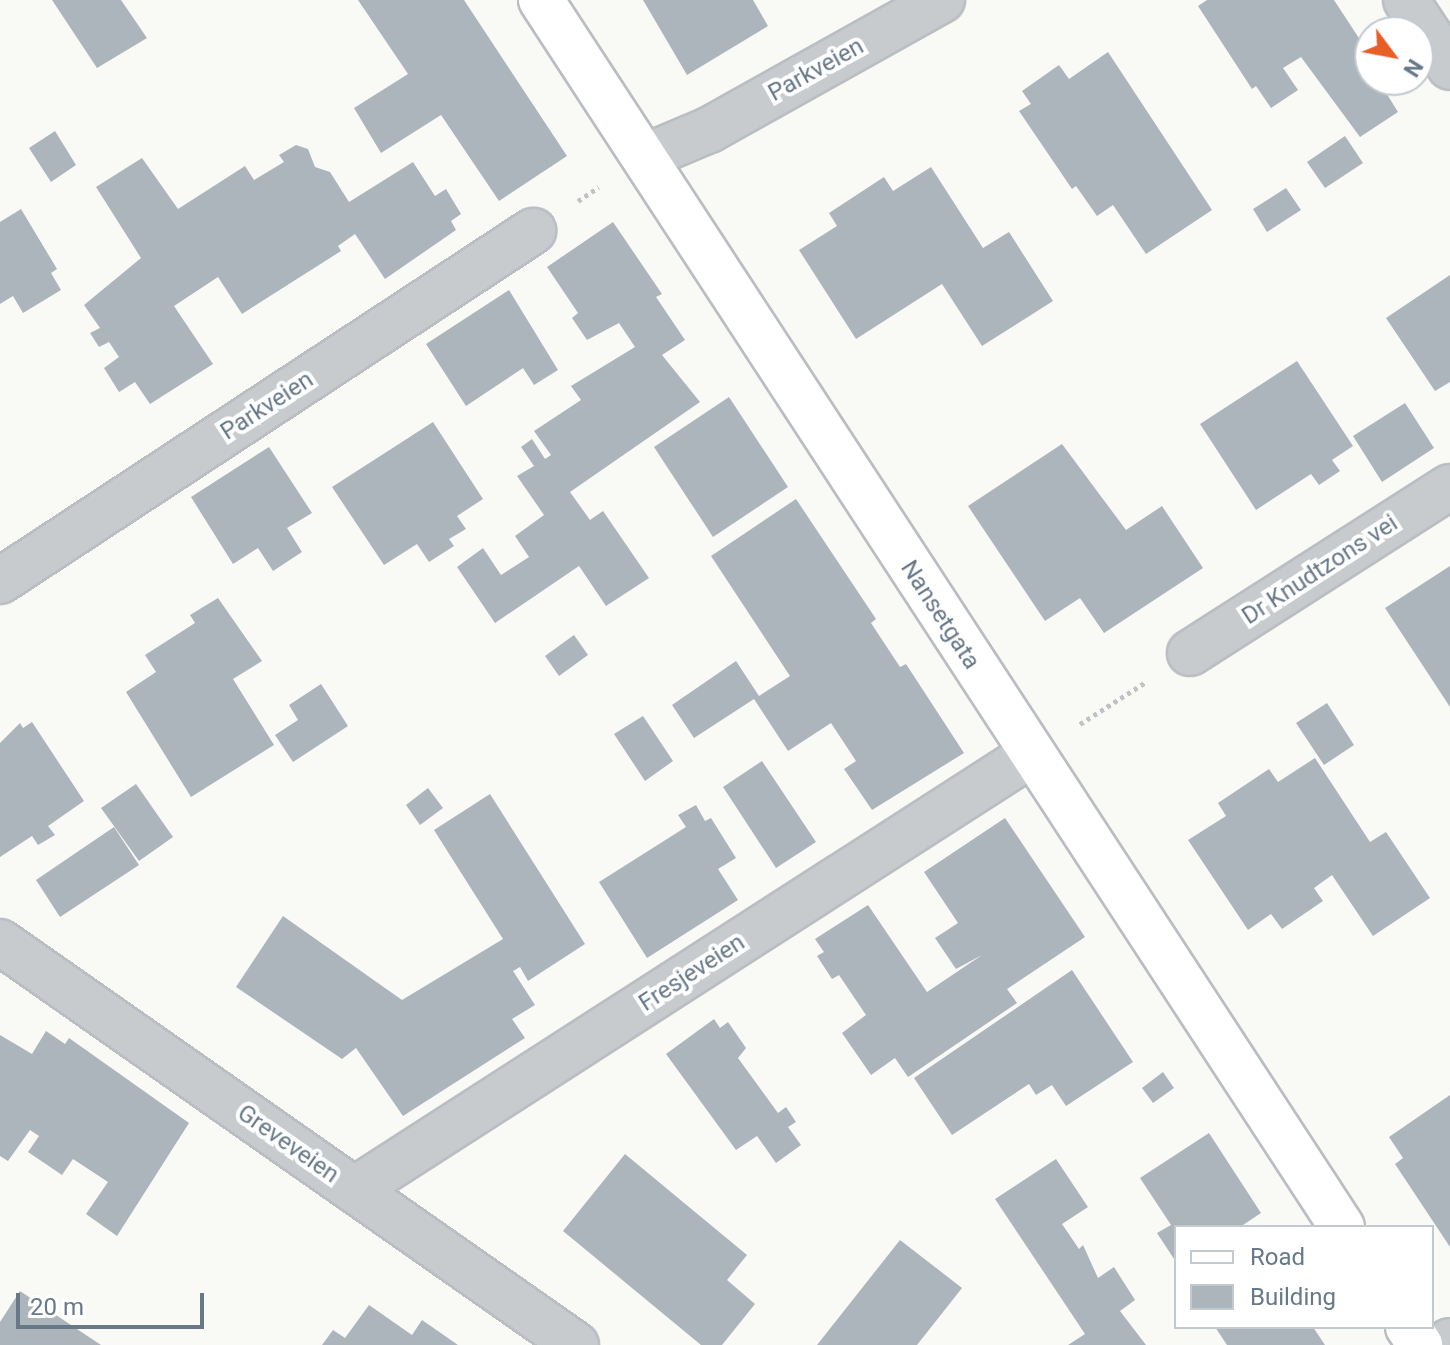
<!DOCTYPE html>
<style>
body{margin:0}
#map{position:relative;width:1450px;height:1345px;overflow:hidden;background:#f9f9f6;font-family:Roboto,sans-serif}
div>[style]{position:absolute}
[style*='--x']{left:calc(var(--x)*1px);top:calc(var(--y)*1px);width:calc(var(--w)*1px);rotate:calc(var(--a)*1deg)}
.building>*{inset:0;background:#adb5bc}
.path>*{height:5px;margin-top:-2.5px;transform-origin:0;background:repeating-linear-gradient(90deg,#c0c3c5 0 4px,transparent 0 8px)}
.roads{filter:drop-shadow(2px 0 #babec2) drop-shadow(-2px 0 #babec2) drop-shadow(0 2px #babec2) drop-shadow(0 -2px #babec2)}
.minor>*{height:44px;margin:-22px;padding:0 22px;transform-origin:22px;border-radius:22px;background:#c7cbce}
.major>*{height:44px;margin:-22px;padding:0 22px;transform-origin:22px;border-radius:22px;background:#fff}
span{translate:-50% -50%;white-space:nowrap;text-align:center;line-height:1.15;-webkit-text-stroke:8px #fff;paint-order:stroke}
.street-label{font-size:24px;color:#677888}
.legend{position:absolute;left:1174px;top:1225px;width:260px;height:104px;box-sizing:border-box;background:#fff;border:2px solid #c2c9cf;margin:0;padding:10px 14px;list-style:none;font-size:24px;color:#677888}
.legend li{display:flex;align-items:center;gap:16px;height:40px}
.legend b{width:40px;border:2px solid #c2c9cf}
.north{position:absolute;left:1354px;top:16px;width:80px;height:80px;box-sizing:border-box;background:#fff;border:2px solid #c2c9cf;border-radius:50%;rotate:122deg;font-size:22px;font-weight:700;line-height:32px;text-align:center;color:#677888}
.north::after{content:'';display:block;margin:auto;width:28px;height:36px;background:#e85e28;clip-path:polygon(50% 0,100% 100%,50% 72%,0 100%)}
.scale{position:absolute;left:16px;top:1293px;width:188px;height:36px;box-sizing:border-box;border:4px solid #677888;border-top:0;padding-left:10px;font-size:24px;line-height:28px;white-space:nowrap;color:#677888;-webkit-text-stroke:6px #fff;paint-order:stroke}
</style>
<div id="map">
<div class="building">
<div style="clip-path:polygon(52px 0,121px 0,147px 38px,97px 68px)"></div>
<div style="clip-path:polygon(358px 0,464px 0,567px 156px,499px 201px,441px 115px,381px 153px,354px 108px,408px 74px)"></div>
<div style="clip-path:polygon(643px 0,753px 0,768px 26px,687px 75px)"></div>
<div style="clip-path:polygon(1207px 0,1334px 0,1370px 55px,1370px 80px,1386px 80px,1391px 87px,1385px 91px,1398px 112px,1360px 137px,1301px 57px,1283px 68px,1298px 90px,1271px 108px,1256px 86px,1252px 89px,1198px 6px)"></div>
<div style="clip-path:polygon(1108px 52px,1212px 210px,1146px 254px,1113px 205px,1097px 216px,1076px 186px,1072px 189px,1019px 111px,1031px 104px,1022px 91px,1059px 65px,1069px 79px)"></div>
<div style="clip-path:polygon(55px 131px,76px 165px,51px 182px,29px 148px)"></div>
<div style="clip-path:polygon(1345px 136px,1363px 163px,1325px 188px,1307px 162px)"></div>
<div style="clip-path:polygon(296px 145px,308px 149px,315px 167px,330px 172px,349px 202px,413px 162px,435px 196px,446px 189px,461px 214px,451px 221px,456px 230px,385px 279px,355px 234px,338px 246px,341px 251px,242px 314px,218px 277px,174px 306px,213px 364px,150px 404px,135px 382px,119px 392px,104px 368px,119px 357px,109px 342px,99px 347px,90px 333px,100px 328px,84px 305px,141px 258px,96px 187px,142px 158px,178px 209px,245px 166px,254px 180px,284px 162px,279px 155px)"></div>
<div style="clip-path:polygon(931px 167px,983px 248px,1009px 232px,1053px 301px,982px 346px,942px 284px,856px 339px,799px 250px,837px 226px,829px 213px,884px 177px,893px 191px)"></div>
<div style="clip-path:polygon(1286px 188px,1301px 210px,1267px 232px,1253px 209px)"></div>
<div style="clip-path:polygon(21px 209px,57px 269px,51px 273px,61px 290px,23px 313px,13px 296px,0 304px,0 222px)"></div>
<div style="clip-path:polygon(613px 222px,662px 294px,656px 297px,685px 340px,662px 355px,700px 402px,570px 492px,590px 520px,603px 511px,649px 578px,606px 606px,579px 566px,495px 623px,457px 567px,483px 548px,501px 575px,529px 557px,515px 536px,544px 515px,517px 476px,534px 466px,521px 447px,532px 439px,545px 459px,551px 455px,534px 431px,581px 400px,571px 386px,635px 347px,619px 323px,587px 340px,572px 318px,578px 313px,547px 267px)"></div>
<div style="clip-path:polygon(1450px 275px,1450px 382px,1435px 391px,1386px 318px)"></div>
<div style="clip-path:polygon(509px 290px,558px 370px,534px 385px,523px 368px,466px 406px,426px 344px)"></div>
<div style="clip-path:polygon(1297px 361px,1353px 446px,1332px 460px,1340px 471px,1319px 485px,1311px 474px,1256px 510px,1200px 424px)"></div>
<div style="clip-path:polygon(729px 397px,788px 487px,713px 537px,654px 447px)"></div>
<div style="clip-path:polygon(1405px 403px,1434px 448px,1382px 482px,1353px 436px)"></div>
<div style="clip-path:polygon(433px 422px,483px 499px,457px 516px,466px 529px,449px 539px,454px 546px,429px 562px,417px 544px,384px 565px,332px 487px)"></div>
<div style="clip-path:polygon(1062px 444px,1126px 530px,1162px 506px,1203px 568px,1104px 633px,1080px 598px,1045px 621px,968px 506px)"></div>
<div style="clip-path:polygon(269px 447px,312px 513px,287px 528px,302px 552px,273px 571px,258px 548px,233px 564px,191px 497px)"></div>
<div style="clip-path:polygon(796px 499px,876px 619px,871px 623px,900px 667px,906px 664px,964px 753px,872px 810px,844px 769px,856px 761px,831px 723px,788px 751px,754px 699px,694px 738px,672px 705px,736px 661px,759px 696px,790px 676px,711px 556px)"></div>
<div style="clip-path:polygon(1450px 566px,1450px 707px,1385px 608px)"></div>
<div style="clip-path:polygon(218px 598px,262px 661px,233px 679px,274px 745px,191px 797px,126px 692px,156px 672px,145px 655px,195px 623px,190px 615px)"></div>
<div style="clip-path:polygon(574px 635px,588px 655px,559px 676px,545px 656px)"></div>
<div style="clip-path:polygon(321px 684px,348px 726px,293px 762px,275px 735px,298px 720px,289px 705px)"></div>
<div style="clip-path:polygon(1327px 703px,1354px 745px,1324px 765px,1296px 723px)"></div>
<div style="clip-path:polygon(643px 716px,673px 761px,645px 781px,614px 734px)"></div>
<div style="clip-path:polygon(32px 722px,84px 801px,48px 826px,55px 835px,38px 845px,32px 836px,0 857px,0 743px,20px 723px,23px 728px)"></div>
<div style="clip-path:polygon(1315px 758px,1370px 842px,1386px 832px,1430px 898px,1373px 936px,1332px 875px,1314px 888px,1323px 901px,1282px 929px,1271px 914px,1248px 930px,1188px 840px,1226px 816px,1218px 803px,1269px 769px,1278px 782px)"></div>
<div style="clip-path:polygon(762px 761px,816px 842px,776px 868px,723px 787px)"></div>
<div style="clip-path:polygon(136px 784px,173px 837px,139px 861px,101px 808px)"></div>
<div style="clip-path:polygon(428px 788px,443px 808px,420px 825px,406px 805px)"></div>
<div style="clip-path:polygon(490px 794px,585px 944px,528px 981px,520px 967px,513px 971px,535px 1005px,512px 1019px,525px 1038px,403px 1116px,356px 1048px,342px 1059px,236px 987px,283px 916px,402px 1000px,503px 939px,434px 830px)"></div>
<div style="clip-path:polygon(696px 805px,705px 821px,711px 818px,736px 858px,718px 869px,738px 900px,647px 958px,599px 882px,686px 827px,678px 815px)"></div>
<div style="clip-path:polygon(1005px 818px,1085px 937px,1007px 989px,1017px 1003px,908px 1077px,895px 1058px,871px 1075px,842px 1033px,866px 1015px,839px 975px,832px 979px,817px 956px,824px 952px,815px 939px,868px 905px,927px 992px,982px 955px,956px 969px,935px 938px,958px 923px,924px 872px)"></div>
<div style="clip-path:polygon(114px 827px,139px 865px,60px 917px,36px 880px)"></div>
<div style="clip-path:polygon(1072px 970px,1133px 1062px,1066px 1106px,1052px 1085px,1036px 1095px,1029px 1084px,952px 1135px,914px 1078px)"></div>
<div style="clip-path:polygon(714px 1019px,720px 1028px,728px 1022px,746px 1048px,738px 1058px,778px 1113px,786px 1107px,796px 1122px,788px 1127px,801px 1145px,776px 1163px,757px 1136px,736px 1150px,666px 1054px)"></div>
<div style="clip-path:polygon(46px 1031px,65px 1044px,69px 1038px,189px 1123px,117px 1236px,86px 1214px,108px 1182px,73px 1159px,62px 1175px,28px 1152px,39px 1136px,30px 1130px,8px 1161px,0 1156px,0 1035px,32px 1054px)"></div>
<div style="clip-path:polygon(1163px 1072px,1174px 1088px,1153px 1103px,1142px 1088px)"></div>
<div style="clip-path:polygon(1450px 1095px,1450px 1247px,1395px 1164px,1403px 1158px,1389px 1137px)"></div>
<div style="clip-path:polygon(1209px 1133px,1261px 1213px,1240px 1227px,1176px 1227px,1176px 1262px,1157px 1233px,1171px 1225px,1140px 1178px)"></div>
<div style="clip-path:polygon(625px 1154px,747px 1255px,727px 1280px,755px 1304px,722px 1345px,701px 1345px,563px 1231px)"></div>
<div style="clip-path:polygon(1056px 1159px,1088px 1207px,1062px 1224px,1079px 1249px,1083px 1245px,1098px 1278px,1114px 1267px,1135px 1300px,1120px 1311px,1146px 1345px,1068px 1345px,1085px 1334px,995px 1199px)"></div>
<div style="clip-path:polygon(900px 1240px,962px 1288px,917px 1345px,817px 1345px)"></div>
<div style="clip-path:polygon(20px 1291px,101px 1345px,0 1345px,0 1322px)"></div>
<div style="clip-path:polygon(369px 1305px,412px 1335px,422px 1320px,458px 1345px,322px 1345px,333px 1330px,345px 1338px)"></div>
<div style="clip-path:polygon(1215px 1327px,1313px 1327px,1325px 1345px,1227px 1345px)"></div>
</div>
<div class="path">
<div style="--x:578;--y:201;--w:25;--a:-34"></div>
<div style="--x:1080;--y:724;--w:78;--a:-32.5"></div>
</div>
<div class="roads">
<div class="minor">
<div style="--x:1406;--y:0;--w:80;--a:56.7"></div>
<div style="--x:645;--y:157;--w:69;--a:-22.9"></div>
<div style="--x:709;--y:130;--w:267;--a:-29.2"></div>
<div style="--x:0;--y:581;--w:638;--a:-33.29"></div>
<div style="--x:1190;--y:653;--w:308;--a:-32.6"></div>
<div style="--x:0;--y:942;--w:703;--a:34.98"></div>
<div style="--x:354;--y:1190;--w:804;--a:-32.76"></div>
<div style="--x:1444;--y:1345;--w:7;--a:-34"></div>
</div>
<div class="major">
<div style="--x:541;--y:0;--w:1465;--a:56.86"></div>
<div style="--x:1408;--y:1327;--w:22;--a:56"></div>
</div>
</div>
<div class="street-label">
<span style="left:816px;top:70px;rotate:-29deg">Parkveien</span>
<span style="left:267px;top:406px;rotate:-33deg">Parkveien</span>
<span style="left:1320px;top:570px;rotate:-33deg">Dr Knudtzons vei</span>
<span style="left:940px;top:615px;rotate:57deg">Nansetgata</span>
<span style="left:692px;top:973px;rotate:-33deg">Fresjeveien</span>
<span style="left:288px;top:1144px;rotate:35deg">Greveveien</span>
</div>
<ul class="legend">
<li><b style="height:10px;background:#fff"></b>Road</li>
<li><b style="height:22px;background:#adb5bc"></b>Building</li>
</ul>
<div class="north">N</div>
<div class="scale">20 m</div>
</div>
